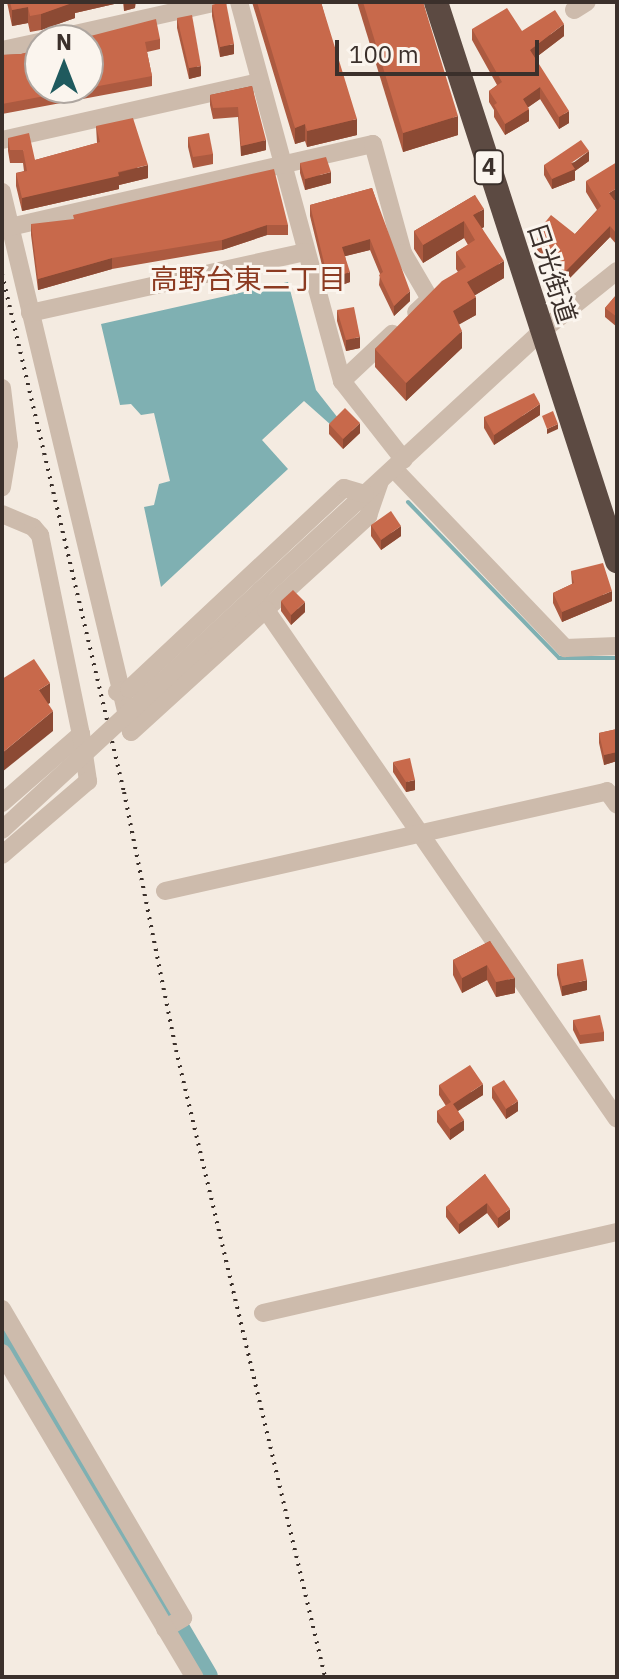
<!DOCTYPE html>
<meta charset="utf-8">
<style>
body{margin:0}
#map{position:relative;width:619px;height:1679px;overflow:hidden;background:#f4ebe1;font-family:"IBM Plex Sans","Noto Sans JP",sans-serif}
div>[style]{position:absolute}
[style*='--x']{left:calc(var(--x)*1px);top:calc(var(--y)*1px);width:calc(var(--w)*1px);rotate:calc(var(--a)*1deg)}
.water>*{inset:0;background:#7fb0b2}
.stream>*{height:4px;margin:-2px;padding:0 2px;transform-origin:2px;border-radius:2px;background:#7fb0b2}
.river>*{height:24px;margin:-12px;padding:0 12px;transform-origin:12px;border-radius:12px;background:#7fb0b2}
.minor>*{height:18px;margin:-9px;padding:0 9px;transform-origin:9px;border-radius:9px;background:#cdbbac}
.highway>*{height:24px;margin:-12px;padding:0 12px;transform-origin:12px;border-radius:12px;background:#5c4a42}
.rail>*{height:4px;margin-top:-2px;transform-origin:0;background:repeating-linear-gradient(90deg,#3b302b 0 2px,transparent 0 8px)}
.minor-bridge>*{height:18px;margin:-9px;padding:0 9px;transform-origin:9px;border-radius:9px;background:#cdbbac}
.wall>*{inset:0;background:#ac5a40}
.shaded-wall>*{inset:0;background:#8c4a34}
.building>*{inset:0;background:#c8694b}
span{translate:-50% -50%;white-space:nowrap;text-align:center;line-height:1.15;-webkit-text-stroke:6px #fbf5ee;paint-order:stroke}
.shield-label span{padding:2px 6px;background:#fbf5ee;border:2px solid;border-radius:6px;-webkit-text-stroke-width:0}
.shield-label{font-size:24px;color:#3b302b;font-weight:700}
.street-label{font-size:26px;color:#3b302b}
.neighbourhood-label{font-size:28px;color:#8c3b22}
.frame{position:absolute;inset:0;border:4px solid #3b302b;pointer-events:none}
.north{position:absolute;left:24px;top:24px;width:80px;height:80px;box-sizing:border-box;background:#fbf5ee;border:2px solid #aea6a0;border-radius:50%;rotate:0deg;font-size:22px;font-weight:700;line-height:32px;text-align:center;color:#3b302b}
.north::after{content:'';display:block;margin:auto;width:28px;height:36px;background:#1f5a5e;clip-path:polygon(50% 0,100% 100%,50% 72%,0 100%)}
.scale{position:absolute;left:335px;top:40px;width:204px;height:36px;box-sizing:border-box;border:4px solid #3b302b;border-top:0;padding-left:10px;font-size:24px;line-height:28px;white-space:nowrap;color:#3b302b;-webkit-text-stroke:6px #fbf5ee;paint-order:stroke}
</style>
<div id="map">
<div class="water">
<div style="clip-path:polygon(288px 282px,316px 390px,338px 418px,331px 425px,304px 401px,262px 440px,288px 469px,161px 587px,144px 507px,154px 505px,159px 484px,170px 481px,154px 413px,141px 415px,131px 404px,120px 405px,101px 324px)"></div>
</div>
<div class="stream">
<div style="--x:408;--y:502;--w:217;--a:45.9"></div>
<div style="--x:559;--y:658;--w:58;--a:0"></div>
</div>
<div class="river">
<div style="--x:2;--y:1329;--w:403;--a:59.6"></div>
</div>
<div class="minor">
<div style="--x:239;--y:2;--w:393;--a:74.8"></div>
<div style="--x:342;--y:381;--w:69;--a:-43.2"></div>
<div style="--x:574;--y:10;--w:15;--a:-32"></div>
<div style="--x:48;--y:40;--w:174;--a:-12.6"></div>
<div style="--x:2;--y:50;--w:39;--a:-12"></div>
<div style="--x:2;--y:140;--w:264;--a:-12.7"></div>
<div style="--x:2;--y:192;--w:555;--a:76.56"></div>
<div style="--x:131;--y:732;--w:321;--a:-42.3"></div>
<div style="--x:368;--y:516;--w:36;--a:-71"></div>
<div style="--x:10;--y:227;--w:372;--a:-12.9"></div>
<div style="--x:373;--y:144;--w:113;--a:74.6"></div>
<div style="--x:403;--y:253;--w:53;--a:59.6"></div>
<div style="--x:430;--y:299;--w:19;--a:137"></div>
<div style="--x:30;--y:313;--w:282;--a:-12.5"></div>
<div style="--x:342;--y:381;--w:100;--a:51.9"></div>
<div style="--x:2;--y:388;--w:57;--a:83"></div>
<div style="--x:9;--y:445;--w:43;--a:99.5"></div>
<div style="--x:394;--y:469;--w:248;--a:46.3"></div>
<div style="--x:565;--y:648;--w:52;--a:-2.2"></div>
<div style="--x:2;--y:514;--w:34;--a:23"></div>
<div style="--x:33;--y:527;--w:11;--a:49"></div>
<div style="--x:40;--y:535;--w:203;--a:78.4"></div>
<div style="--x:260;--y:591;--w:384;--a:-42.7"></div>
<div style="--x:542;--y:331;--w:96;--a:-38.7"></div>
<div style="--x:266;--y:610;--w:618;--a:55.41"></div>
<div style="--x:117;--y:692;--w:12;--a:-14"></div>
<div style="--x:129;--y:689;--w:294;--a:-43.1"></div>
<div style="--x:344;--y:488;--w:22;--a:16"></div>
<div style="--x:2;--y:803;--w:105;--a:-41.1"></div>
<div style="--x:81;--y:734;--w:48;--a:81.5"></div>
<div style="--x:88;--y:781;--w:113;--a:139.3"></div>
<div style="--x:165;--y:891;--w:453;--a:-12.7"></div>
<div style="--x:607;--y:791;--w:17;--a:54"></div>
<div style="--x:2;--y:1309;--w:358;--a:59.6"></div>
<div style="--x:183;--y:1618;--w:21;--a:149"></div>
<div style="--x:263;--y:1313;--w:363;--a:-12.9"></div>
<div style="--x:2;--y:1353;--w:377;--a:59.3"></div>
</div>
<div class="highway">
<div style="--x:436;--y:2;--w:588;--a:72.06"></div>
</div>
<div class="rail">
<div style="--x:2;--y:274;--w:532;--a:76.75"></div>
<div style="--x:124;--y:792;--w:263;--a:78.6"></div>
<div style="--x:176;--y:1050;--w:644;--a:76.63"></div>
</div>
<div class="minor-bridge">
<div style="--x:2;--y:830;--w:352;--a:-42.8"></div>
</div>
<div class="wall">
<div style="clip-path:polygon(7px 2px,136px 2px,135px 8px,124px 11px,123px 2px,75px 13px,75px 18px,41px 30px,30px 32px,28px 23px,12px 26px)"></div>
<div style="clip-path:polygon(252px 2px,321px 2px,357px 135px,307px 147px,305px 141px,295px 144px)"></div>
<div style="clip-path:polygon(357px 2px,423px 2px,458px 135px,403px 152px)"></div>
<div style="clip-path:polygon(212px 5px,234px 54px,220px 57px,212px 16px)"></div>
<div style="clip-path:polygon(177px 18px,201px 76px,189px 79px,177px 28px)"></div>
<div style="clip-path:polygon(472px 29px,522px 31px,564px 36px,535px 58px,569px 123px,559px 129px,540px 99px,528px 107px,529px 121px,505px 135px,494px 117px,494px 110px,489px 102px,489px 91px,497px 85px,472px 40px)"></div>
<div style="clip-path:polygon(160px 39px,160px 49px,147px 52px,152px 76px,152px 86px,2px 114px,2px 55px,21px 54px,88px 40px)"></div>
<div style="clip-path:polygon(252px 86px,266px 150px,241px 156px,238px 117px,213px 119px,210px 105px,210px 95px)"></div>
<div style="clip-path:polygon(96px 126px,148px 178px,119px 185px,119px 189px,22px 211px,16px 186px,16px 173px,24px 171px,23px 163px,10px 163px,8px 151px,8px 138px,35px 160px,97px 143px)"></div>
<div style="clip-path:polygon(188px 137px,213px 154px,213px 164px,193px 168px,188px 147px)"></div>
<div style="clip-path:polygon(589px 161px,575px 171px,575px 180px,552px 189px,544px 175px,544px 165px)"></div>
<div style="clip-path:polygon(300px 163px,331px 183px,305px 190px,300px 173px)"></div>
<div style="clip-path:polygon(586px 181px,615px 201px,617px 204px,617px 245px,610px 237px,562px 286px,554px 278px,554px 270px,537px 256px,537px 245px,575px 234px,597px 210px,586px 192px)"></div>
<div style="clip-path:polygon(372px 188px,410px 301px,394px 316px,379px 285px,380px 274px,370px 250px,345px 256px,350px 282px,328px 290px,310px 216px,310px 205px)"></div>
<div style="clip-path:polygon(475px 195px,484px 227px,482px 228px,504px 278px,475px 295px,476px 315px,459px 324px,462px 348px,406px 401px,375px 367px,375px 349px,458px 272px,456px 269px,456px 252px,468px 245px,464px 238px,423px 263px,414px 249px,414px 231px)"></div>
<div style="clip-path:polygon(31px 224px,288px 225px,288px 235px,267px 235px,222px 250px,112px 269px,38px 290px,31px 235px)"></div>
<div style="clip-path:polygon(617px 294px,617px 327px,605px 317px,605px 308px)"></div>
<div style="clip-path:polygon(337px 310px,360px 348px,346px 351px,337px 321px)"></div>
<div style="clip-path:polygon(540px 415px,494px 445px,484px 428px,484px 417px)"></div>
<div style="clip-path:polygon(329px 424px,360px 433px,343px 449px,329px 434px)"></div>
<div style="clip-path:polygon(371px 525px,401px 536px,381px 550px,371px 536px)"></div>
<div style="clip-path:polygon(571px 571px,612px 601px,562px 622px,553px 603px,553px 593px,572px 584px)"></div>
<div style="clip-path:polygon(281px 601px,305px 612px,291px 625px,281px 611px)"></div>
<div style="clip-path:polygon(617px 729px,617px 761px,604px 765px,599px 743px,599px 733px)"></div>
<div style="clip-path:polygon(393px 762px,415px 790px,406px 792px,393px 772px)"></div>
<div style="clip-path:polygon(490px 941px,515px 993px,496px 997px,487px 980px,462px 993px,453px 975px,453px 960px)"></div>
<div style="clip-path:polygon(557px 964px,587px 990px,562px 996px,557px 975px)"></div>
<div style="clip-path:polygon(573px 1020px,604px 1032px,604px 1041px,580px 1044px,573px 1030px)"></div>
<div style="clip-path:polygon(439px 1085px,483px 1095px,458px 1111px,464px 1130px,450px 1140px,437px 1122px,437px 1111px,446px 1106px,439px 1095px)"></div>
<div style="clip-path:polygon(492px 1087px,518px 1111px,506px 1119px,492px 1098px)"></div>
<div style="clip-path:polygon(485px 1174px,510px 1219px,498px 1228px,487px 1213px,459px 1234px,446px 1217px,446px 1207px)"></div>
</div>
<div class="shaded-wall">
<div style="clip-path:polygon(73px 2px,123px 2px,75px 13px,75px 18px,41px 30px,41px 14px)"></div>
<div style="clip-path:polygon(124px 2px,135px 2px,135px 8px,124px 11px)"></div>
<div style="clip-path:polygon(28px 7px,28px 23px,12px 26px,12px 10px)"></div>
<div style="clip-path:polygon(564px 24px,564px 36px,530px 62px,530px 50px)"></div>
<div style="clip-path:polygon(234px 44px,234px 54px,220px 57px,220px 47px)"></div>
<div style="clip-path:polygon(201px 66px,201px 76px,189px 79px,189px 68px)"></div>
<div style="clip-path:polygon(540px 87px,540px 99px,523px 111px,523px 99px)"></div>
<div style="clip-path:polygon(529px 109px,529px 121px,505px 135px,505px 124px)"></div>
<div style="clip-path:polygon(569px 111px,569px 123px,559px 129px,559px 117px)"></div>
<div style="clip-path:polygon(458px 116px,458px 135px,403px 152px,403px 133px)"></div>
<div style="clip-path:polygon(357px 119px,357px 135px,307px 147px,307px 131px)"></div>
<div style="clip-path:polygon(305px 124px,305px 141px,295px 144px,295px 128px)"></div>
<div style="clip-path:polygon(266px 140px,266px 150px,241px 156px,241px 146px)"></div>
<div style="clip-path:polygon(589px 151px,589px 161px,575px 171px,575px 180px,552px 189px,552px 179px)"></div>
<div style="clip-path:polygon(148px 165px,148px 178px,119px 185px,119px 189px,22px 211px,22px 198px)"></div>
<div style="clip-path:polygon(331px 172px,331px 183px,305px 190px,305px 179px)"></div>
<div style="clip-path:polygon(617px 188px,617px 199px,609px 204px,609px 193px)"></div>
<div style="clip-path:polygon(484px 209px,484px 227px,473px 233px,473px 215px)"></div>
<div style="clip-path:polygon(464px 221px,464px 238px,423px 263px,423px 245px)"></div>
<div style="clip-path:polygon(267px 225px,267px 235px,222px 250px,222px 240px)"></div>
<div style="clip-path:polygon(610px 226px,610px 237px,562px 286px,562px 275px)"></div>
<div style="clip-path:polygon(370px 239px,370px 250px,342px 257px,342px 247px)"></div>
<div style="clip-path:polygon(112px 258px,112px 269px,38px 290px,38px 279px)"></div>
<div style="clip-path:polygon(504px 261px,504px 278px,467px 300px,467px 282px)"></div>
<div style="clip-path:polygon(350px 272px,350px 282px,328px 290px,328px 279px)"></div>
<div style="clip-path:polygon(410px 291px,410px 301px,394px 316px,394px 306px)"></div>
<div style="clip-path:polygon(476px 297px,476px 315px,453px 328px,453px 311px)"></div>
<div style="clip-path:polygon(462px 331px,462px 348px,406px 401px,406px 383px)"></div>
<div style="clip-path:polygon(360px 337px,360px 348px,346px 351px,346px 340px)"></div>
<div style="clip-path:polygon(540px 404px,540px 415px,494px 445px,494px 435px)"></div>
<div style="clip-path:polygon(360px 423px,360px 433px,343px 449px,343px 439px)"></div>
<div style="clip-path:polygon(558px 424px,558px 429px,547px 434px,547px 429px)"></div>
<div style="clip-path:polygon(401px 526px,401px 536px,381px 550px,381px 540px)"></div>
<div style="clip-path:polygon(612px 591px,612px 601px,562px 622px,562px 612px)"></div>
<div style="clip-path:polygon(305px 602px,305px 612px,291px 625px,291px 615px)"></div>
<div style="clip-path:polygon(50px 683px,50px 703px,39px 709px,39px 690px)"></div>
<div style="clip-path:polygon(53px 711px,53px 731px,2px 772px,2px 753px)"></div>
<div style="clip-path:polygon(617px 752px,617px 761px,604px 765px,604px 755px)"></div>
<div style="clip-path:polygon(415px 780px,415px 790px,406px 792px,406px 782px)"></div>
<div style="clip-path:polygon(487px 965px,487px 980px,462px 993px,462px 978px)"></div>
<div style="clip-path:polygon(515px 978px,515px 993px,496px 997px,496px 982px)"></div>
<div style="clip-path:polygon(587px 980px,587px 990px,562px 996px,562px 986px)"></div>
<div style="clip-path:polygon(483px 1084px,483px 1095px,453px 1114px,453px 1104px)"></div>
<div style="clip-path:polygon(518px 1101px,518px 1111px,506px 1119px,506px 1109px)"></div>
<div style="clip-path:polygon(464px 1120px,464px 1130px,450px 1140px,450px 1129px)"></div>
<div style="clip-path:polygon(487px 1203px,487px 1213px,459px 1234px,459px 1224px)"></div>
<div style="clip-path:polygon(510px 1209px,510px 1219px,498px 1228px,498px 1218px)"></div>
</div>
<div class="building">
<div style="clip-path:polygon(10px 2px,75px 2px,41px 14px,30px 16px,28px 7px,12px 10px)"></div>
<div style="clip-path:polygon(222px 2px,226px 2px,234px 44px,220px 47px,212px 5px)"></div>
<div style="clip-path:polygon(257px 2px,321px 2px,357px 119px,307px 131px,305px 124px,295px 128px)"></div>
<div style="clip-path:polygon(363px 2px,423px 2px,458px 116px,403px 133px)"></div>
<div style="clip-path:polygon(507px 8px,522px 31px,555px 10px,564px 24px,530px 50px,569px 111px,559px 117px,540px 87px,523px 99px,529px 109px,505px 124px,494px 105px,497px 103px,489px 91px,502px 82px,472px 29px)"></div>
<div style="clip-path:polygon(192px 15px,201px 66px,189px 68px,177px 18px)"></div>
<div style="clip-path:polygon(156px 19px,160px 39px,145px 42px,152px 76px,88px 88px,88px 40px,75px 40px)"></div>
<div style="clip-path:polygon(40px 49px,40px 88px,88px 88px,2px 104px,2px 55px,21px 54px)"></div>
<div style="clip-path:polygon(252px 86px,266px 140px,241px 146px,238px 107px,213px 108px,210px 95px)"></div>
<div style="clip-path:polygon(133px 118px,148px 165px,118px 172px,119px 176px,22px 198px,16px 173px,27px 171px,23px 150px,10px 150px,8px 138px,29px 133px,35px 160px,100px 142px,96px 126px)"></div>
<div style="clip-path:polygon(209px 133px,213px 154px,193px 157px,188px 137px)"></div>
<div style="clip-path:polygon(581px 140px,589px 151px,571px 163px,575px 169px,552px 179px,544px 165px)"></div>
<div style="clip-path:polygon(326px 157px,331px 172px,305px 179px,300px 163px)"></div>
<div style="clip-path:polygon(617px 162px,617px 188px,609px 193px,617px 204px,617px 234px,610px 226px,562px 275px,554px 267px,559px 263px,537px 245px,538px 231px,551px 215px,575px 234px,601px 206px,586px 181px)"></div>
<div style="clip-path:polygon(274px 169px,288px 225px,267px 225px,222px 240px,112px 258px,38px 279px,31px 224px,74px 219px,73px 215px)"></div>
<div style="clip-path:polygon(372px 188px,410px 291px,394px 306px,379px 275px,383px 272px,370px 239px,342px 247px,350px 272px,328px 279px,310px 205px)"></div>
<div style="clip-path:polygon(475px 195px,484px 209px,473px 215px,504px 261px,467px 282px,476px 297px,453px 311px,462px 331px,406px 383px,375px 349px,442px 281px,466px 267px,456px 252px,475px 240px,464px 221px,423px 245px,414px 231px)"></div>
<div style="clip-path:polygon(617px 294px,617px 317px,605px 308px)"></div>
<div style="clip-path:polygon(354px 307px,360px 337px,346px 340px,337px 310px)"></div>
<div style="clip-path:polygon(534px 393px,540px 404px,494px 435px,484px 417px)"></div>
<div style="clip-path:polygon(345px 408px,360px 423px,343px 439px,329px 424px)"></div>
<div style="clip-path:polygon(553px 411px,558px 424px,547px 429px,542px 416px)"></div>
<div style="clip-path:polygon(391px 511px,401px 526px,381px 540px,371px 525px)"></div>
<div style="clip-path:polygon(603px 563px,612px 591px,562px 612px,553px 593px,574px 583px,571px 571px)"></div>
<div style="clip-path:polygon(293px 590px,305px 602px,291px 615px,281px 601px)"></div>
<div style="clip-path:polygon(34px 659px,50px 683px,39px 690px,53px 711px,2px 753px,2px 679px)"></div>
<div style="clip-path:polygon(617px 729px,617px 752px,604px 755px,599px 733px)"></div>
<div style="clip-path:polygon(410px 758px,415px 780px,406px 782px,393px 762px)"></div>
<div style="clip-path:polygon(490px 941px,515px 978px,496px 982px,487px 965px,462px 978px,453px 960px)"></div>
<div style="clip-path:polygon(583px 959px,587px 980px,562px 986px,557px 964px)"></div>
<div style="clip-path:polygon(600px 1015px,604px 1032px,580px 1035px,573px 1020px)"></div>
<div style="clip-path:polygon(470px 1065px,483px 1084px,453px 1104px,464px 1120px,450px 1129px,437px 1111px,451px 1102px,439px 1085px)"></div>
<div style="clip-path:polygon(504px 1080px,518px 1101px,506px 1109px,492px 1087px)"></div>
<div style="clip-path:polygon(485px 1174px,510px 1209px,498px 1218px,487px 1203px,459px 1224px,446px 1207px)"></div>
</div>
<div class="shield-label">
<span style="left:489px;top:167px">4</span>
</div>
<div class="street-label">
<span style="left:552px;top:273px;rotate:72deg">日光街道</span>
</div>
<div class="neighbourhood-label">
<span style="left:248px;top:279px">高野台東二丁目</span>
</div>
<div class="frame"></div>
<div class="north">N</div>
<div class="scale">100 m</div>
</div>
